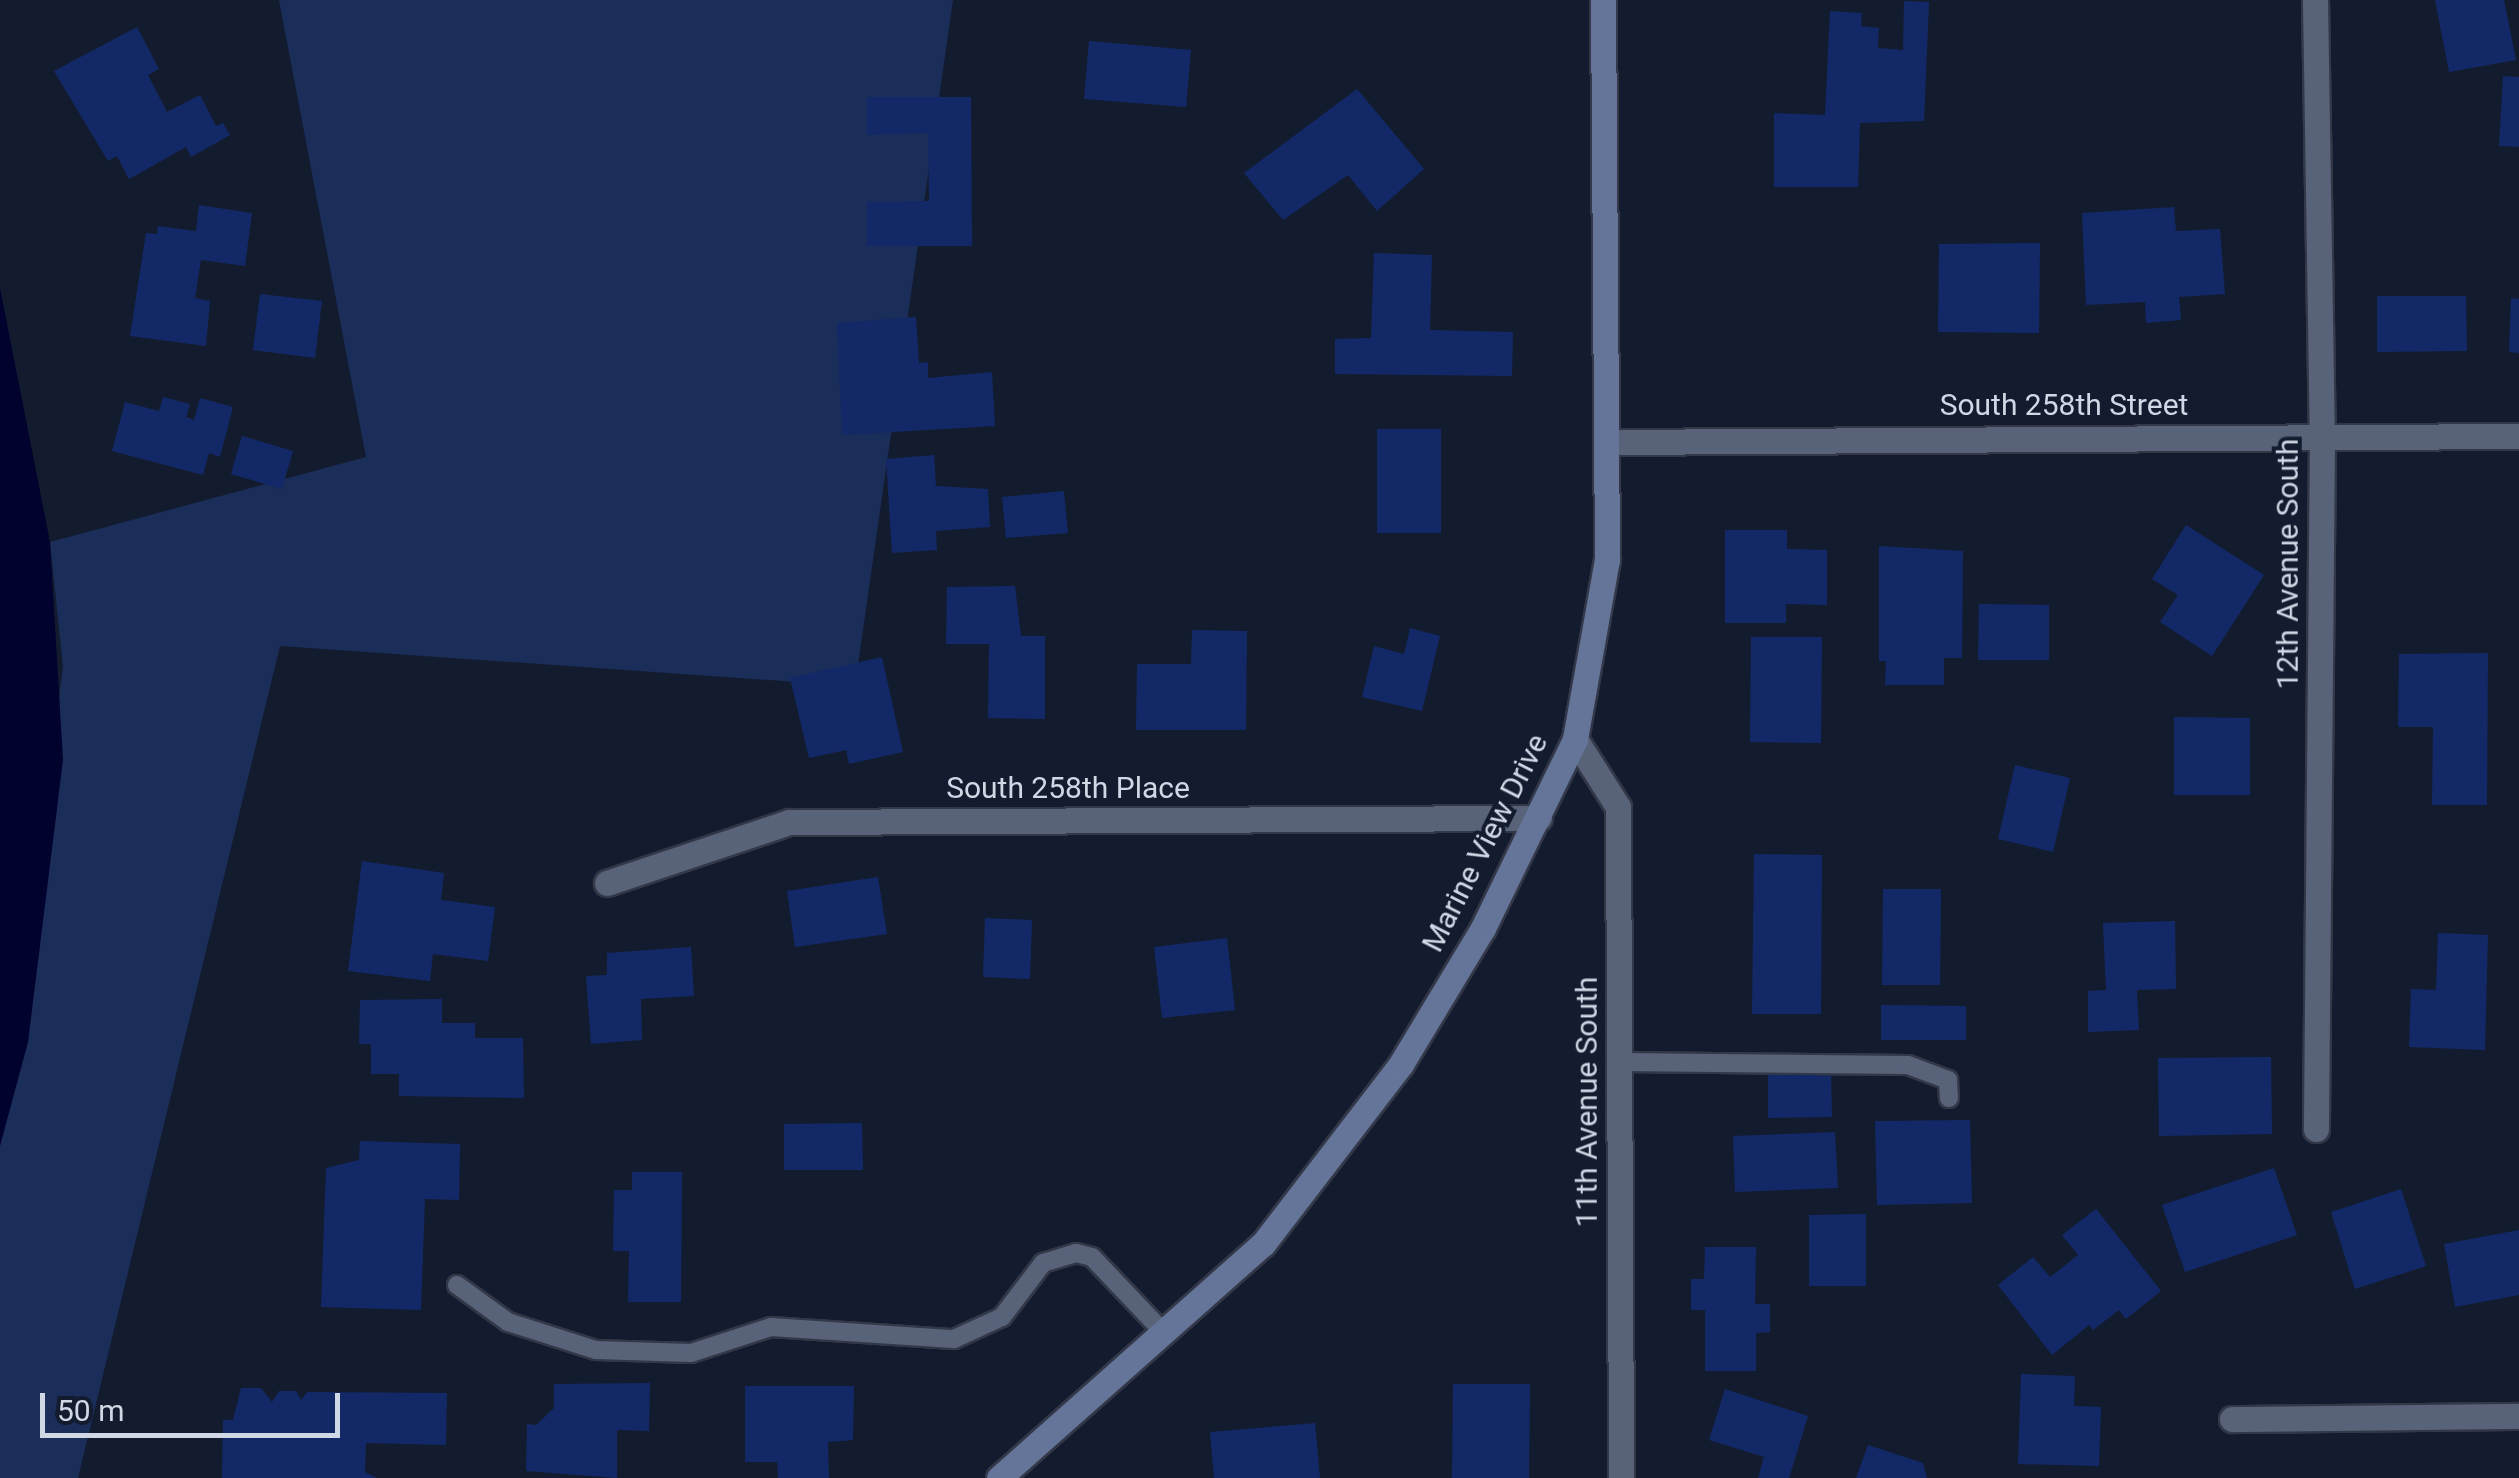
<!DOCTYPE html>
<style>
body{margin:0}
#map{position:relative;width:2519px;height:1478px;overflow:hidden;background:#131c2f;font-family:Roboto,sans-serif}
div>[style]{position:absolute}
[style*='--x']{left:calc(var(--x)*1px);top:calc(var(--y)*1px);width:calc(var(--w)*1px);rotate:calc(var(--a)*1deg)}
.green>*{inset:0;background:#1b2d59}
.water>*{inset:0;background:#01022e}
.building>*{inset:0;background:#132967}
.roads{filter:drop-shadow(2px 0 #333848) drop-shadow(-2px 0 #333848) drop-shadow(0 2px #333848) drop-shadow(0 -2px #333848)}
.service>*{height:18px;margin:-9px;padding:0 9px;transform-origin:9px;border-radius:9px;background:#58637a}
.minor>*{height:25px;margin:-12.5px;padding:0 12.5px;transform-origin:12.5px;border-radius:12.5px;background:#58637a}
.secondary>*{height:25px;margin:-12.5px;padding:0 12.5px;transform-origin:12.5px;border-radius:12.5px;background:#657599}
span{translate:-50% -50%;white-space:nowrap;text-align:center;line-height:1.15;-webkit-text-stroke:8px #131c2f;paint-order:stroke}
.street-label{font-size:30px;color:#d0d7e5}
.scale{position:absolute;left:40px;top:1393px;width:300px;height:45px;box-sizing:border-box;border:5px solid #d0d7e5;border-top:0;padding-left:12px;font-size:30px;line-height:35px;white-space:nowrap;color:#d0d7e5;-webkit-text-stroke:8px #131c2f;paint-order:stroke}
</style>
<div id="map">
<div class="green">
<div style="clip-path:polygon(279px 0,953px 0,855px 686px,280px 646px,78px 1478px,0 1478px,0 1140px,63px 667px,50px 542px,366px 457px)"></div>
</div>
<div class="water">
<div style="clip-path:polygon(0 288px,50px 542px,63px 760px,28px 1042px,0 1146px)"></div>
</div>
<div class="building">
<div style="clip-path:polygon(2435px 0,2504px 0,2516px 60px,2449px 72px)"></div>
<div style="clip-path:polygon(1904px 1px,1929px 2px,1924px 121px,1860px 123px,1858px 187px,1774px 187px,1774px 113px,1825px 115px,1830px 11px,1862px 13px,1861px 26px,1879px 28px,1878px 48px,1903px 50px)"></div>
<div style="clip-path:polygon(137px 27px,159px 69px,148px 75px,167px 112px,200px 95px,216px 126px,223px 123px,230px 135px,191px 157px,186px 147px,129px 179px,117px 156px,108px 161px,54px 71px)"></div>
<div style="clip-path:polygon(1089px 41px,1191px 50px,1186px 107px,1084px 99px)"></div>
<div style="clip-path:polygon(2503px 76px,2519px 77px,2519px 147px,2499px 146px)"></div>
<div style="clip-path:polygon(1357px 89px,1424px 169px,1377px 211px,1348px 175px,1283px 220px,1244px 173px)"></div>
<div style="clip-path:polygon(867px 97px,971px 97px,972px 246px,867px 246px,867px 202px,929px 201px,928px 133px,867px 135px)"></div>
<div style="clip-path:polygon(199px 205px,252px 213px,245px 266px,201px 260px,195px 298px,210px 301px,206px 346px,130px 336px,146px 233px,157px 234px,158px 226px,196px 231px)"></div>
<div style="clip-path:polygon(2174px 207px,2176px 231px,2220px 229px,2225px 294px,2179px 297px,2181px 320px,2146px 323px,2145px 302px,2086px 305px,2082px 213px)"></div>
<div style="clip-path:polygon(2040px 243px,2039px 333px,1938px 332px,1939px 244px)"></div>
<div style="clip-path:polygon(1374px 253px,1432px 255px,1430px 330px,1513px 332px,1512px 376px,1335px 374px,1335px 339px,1371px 338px)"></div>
<div style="clip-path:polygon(260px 294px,322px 301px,315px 358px,253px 350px)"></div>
<div style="clip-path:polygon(2377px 296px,2466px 296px,2467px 351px,2377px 352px)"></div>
<div style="clip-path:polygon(2511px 298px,2519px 299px,2519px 353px,2509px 352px)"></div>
<div style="clip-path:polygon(916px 317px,919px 363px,928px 362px,928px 378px,992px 372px,995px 426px,842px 435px,837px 323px)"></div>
<div style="clip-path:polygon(163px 397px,190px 404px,186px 417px,194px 420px,200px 398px,233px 407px,220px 457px,209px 453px,203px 475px,112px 451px,125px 402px,159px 411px)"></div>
<div style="clip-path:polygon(1377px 429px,1441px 429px,1441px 533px,1377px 533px)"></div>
<div style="clip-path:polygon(242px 436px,293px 451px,282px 489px,231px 474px)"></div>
<div style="clip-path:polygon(934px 455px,936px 486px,988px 489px,990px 527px,936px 531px,937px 550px,892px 553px,886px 459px)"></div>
<div style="clip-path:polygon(1064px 491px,1068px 533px,1006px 538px,1002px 497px)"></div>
<div style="clip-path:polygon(2186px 525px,2264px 575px,2212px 656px,2160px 622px,2178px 595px,2152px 579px)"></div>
<div style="clip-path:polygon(1725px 530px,1787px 530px,1787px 549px,1827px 550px,1827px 605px,1786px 604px,1786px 623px,1725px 623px)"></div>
<div style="clip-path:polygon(1879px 546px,1963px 551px,1962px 658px,1944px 658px,1944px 685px,1885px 685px,1886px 661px,1879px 661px)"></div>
<div style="clip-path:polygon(1015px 586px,1021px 636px,1045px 636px,1045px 719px,988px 718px,989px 644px,946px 644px,947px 587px)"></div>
<div style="clip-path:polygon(1979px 604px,2049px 605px,2049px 660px,1978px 660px)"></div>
<div style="clip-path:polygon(1410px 628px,1440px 636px,1422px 711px,1362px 697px,1374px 646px,1404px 654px)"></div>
<div style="clip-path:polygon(1192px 630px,1247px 631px,1246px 730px,1136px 730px,1137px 664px,1191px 664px)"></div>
<div style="clip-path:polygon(1751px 637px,1822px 637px,1821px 743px,1750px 742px)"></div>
<div style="clip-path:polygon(2488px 653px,2487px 805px,2432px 805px,2433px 727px,2398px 727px,2399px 654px)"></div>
<div style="clip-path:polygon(882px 657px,903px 752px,849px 764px,846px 750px,809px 758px,790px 678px)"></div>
<div style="clip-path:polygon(2174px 717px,2250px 718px,2250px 795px,2174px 795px)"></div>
<div style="clip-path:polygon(2015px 765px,2070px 778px,2053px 852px,1998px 839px)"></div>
<div style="clip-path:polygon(1754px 854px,1822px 855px,1821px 1014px,1752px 1014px)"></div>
<div style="clip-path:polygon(362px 861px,444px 873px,441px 900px,495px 907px,488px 961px,433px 954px,430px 981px,348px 971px)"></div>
<div style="clip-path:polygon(878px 877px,887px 934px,795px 947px,787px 891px)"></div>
<div style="clip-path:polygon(1883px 889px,1941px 889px,1940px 985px,1882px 985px)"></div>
<div style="clip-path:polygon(985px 918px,1032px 920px,1030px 979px,983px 977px)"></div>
<div style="clip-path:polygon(2175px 921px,2176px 989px,2137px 990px,2139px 1030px,2088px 1032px,2088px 991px,2106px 990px,2103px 923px)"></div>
<div style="clip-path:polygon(2438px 933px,2488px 935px,2485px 1050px,2409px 1047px,2411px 989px,2436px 990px)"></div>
<div style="clip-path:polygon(1227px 938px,1235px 1010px,1162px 1018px,1154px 947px)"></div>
<div style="clip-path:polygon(691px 947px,694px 996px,641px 999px,642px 1040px,591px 1044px,586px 976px,607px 975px,607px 953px)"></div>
<div style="clip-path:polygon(442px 999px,442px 1023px,475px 1023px,475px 1038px,523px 1038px,524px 1098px,399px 1096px,399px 1074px,371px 1074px,371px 1044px,359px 1044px,360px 1000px)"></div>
<div style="clip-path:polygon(1881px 1005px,1966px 1006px,1966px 1040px,1881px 1040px)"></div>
<div style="clip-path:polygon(2271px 1057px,2272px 1134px,2159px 1136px,2158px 1058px)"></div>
<div style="clip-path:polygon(1831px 1072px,1832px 1117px,1768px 1118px,1768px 1073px)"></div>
<div style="clip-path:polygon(1970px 1120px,1972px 1203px,1877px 1205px,1875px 1121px)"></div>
<div style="clip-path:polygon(862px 1123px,863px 1170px,784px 1170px,784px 1124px)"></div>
<div style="clip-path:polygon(1835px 1132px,1838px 1188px,1735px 1192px,1733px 1136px)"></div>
<div style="clip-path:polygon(360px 1141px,460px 1144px,459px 1200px,425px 1199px,421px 1310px,321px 1307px,326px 1168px,359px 1160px)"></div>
<div style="clip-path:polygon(2274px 1168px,2297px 1235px,2185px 1272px,2162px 1205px)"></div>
<div style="clip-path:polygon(632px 1172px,682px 1172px,681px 1302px,628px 1302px,629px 1251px,613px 1251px,614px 1190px,632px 1190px)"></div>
<div style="clip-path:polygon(2401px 1189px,2426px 1266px,2355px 1289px,2331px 1212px)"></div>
<div style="clip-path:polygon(2096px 1209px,2161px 1291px,2126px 1319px,2119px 1310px,2093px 1330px,2089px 1325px,2052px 1355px,1998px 1285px,2033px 1257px,2050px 1277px,2078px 1255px,2062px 1235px)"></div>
<div style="clip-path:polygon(1866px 1214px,1866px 1286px,1809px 1286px,1809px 1215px)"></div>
<div style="clip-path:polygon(2519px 1230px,2519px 1295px,2455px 1307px,2444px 1244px)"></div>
<div style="clip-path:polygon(1705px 1247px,1756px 1247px,1755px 1304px,1770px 1304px,1770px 1332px,1756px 1333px,1756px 1371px,1705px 1371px,1705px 1310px,1691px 1310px,1691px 1279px,1704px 1279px)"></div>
<div style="clip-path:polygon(2021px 1374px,2075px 1376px,2074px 1406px,2101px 1407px,2099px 1466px,2018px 1464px)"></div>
<div style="clip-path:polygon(650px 1383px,649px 1431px,617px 1430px,617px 1478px,526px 1471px,527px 1424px,536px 1425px,554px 1408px,554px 1384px)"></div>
<div style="clip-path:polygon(1453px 1384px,1530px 1384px,1529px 1478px,1452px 1478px)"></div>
<div style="clip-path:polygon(745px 1386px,854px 1386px,853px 1440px,828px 1442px,829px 1478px,778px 1478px,777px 1462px,745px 1462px)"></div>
<div style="clip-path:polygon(241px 1388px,261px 1388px,272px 1402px,279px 1391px,296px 1391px,301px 1400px,307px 1392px,447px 1393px,446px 1445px,366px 1443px,365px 1472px,377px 1478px,222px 1478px,223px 1420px,233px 1420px)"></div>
<div style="clip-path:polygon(1725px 1389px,1808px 1416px,1789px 1478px,1758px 1478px,1764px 1457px,1709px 1440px)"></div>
<div style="clip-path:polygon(1315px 1423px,1320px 1478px,1214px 1478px,1210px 1432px)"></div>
<div style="clip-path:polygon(1868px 1445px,1923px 1463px,1927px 1478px,1856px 1478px)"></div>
</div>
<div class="roads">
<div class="service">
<div style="--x:1619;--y:1062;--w:289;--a:0.6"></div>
<div style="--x:1908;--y:1065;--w:43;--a:20.6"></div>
<div style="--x:1948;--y:1080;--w:18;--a:87"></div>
<div style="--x:457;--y:1285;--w:63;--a:36"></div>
<div style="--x:508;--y:1322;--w:92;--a:17.7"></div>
<div style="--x:596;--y:1350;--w:95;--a:1.8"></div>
<div style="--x:691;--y:1353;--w:84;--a:-18"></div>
<div style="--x:771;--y:1327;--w:183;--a:3.8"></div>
<div style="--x:954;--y:1339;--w:53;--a:-24.6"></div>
<div style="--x:1002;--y:1317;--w:68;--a:-52.8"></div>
<div style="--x:1043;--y:1263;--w:34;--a:-17"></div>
<div style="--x:1076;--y:1253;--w:16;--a:14"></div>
<div style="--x:1092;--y:1257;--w:106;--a:46.5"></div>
</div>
<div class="minor">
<div style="--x:2315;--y:0;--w:436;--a:89.1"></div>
<div style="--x:2322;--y:436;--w:693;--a:90.5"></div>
<div style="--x:1610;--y:442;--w:909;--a:-0.38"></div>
<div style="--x:1575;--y:739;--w:80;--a:57.7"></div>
<div style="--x:1618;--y:807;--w:671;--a:89.74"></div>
<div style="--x:607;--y:883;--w:192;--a:-18.5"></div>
<div style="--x:789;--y:822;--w:750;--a:-0.31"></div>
<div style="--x:2232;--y:1419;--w:287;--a:-0.6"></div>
</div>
<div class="secondary">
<div style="--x:999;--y:1478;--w:353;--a:-41.6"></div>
<div style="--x:1263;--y:1244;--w:227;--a:-52.5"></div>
<div style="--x:1401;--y:1064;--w:159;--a:-58.9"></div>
<div style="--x:1483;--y:928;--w:210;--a:-64"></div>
<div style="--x:1575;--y:739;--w:182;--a:-79.9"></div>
<div style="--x:1607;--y:560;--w:560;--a:-90.41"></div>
</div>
</div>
<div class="street-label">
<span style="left:2064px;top:405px">South 258th Street</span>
<span style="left:2288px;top:564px;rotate:-90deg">12th Avenue South</span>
<span style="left:1068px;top:788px">South 258th Place</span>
<span style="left:1485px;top:843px;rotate:-63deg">Marine View Drive</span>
<span style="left:1587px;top:1102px;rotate:-90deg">11th Avenue South</span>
</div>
<div class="scale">50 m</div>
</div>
